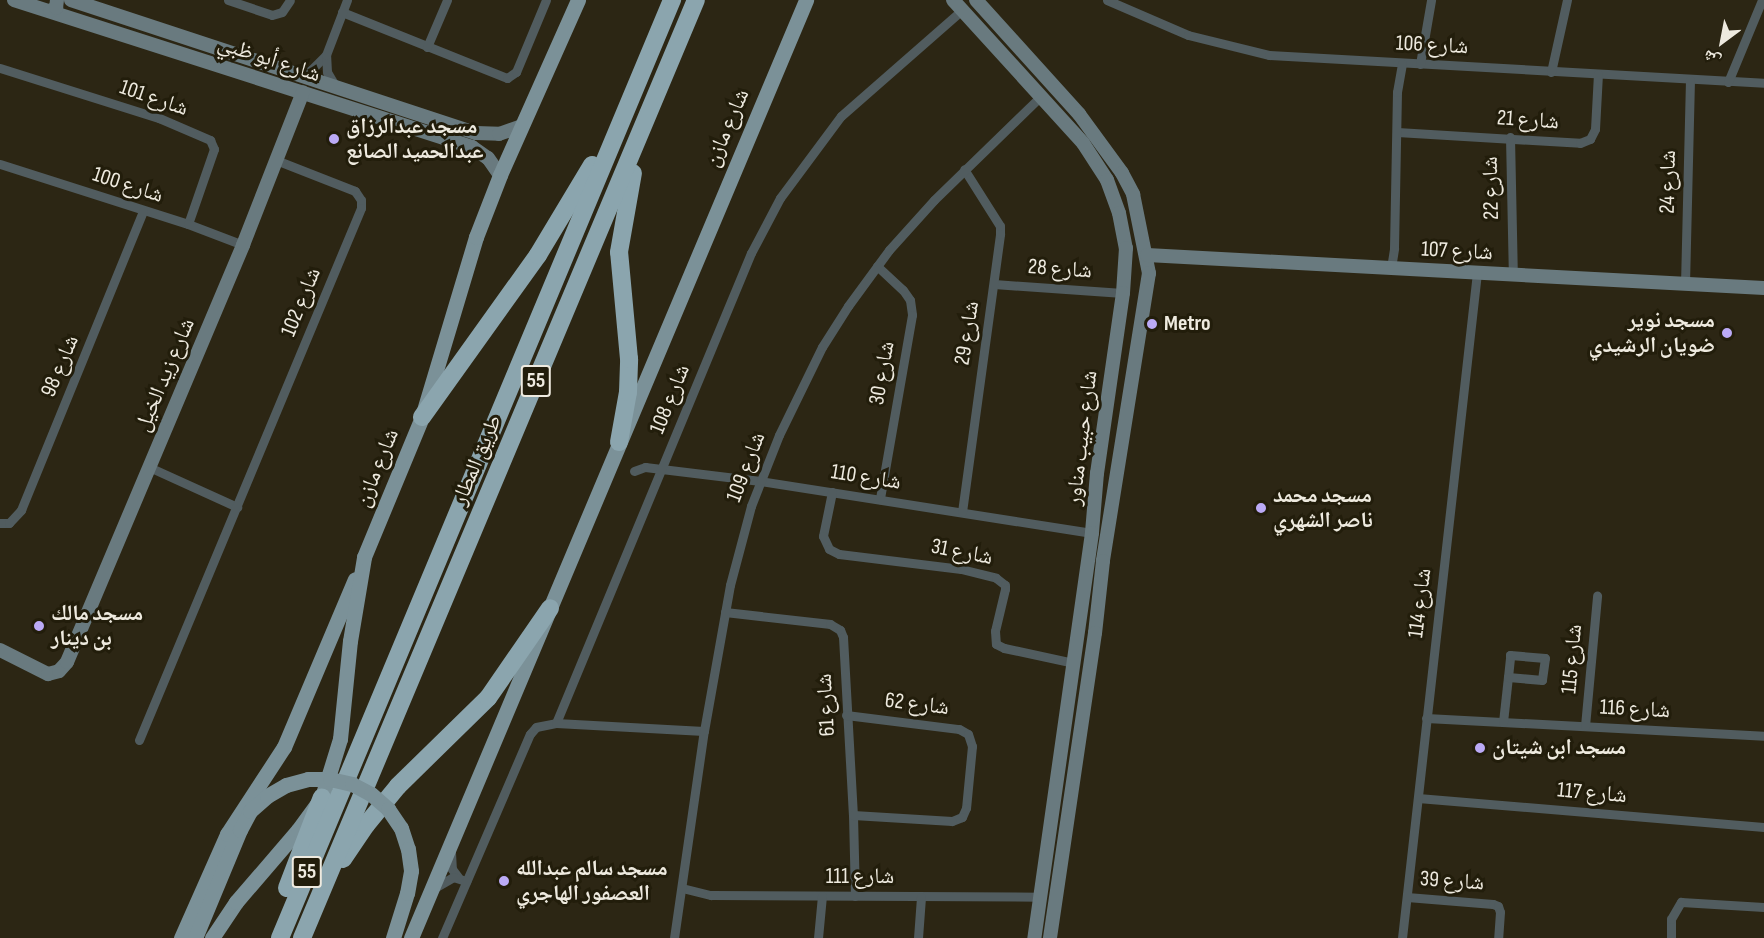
<!DOCTYPE html>
<meta charset="utf-8">
<style>
body{margin:0}
#map{position:relative;width:1764px;height:938px;overflow:hidden;background:#2c2614;font-family:"Sofia Sans Condensed","Noto Naskh Arabic",sans-serif}
div>[style]{position:absolute}
[style*='--x']{left:calc(var(--x)*1px);top:calc(var(--y)*1px);width:calc(var(--w)*1px);rotate:calc(var(--a)*1deg)}
.street>*{height:9px;margin:-4.5px;padding:0 4.5px;transform-origin:4.5px;border-radius:4.5px;background:#515c5f}
.secondary>*{height:14px;margin:-7px;padding:0 7px;transform-origin:7px;border-radius:7px;background:#697a7f}
.primary>*{height:15px;margin:-7.5px;padding:0 7.5px;transform-origin:7.5px;border-radius:7.5px;background:#7b9198}
.highway>*{height:18px;margin:-9px;padding:0 9px;transform-origin:9px;border-radius:9px;background:#8ba5ae}
.primary-bridge>*{height:15px;margin:-7.5px;padding:0 7.5px;transform-origin:7.5px;border-radius:7.5px;background:#7b9198}
.dots>*{width:16px;height:16px;translate:-50% -50%;box-sizing:border-box;border:3px solid #221d0b;border-radius:50%}
span{translate:-50% -50%;white-space:nowrap;text-align:center;line-height:1.15;-webkit-text-stroke:6px #221d0b;paint-order:stroke}
.shield-label span{padding:2px 4px;background:#221d0b;border:2px solid;border-radius:4px;-webkit-text-stroke-width:0}
.shield-label{font-size:21px;color:#eeeadf;font-weight:700}
.street-label{font-size:22px;color:#eeeadf}
.poi-label{font-size:22px;color:#eeeadf;font-weight:700}
.left{translate:0 -50%;text-align:left}
.right{translate:-100% -50%;text-align:right}
.north{position:absolute;left:1692px;top:12px;width:60px;height:60px;-webkit-text-stroke:4px #221d0b;paint-order:stroke;rotate:212deg;font-size:16px;font-weight:700;line-height:24px;text-align:center;color:#eeeadf}
.north::after{content:'';display:block;margin:auto;width:21px;height:27px;background:#eeeadf;clip-path:polygon(50% 0,100% 100%,50% 72%,0 100%)}
</style>
<div id="map">
<div class="street">
<div style="--x:228;--y:0;--w:46;--a:18.8"></div>
<div style="--x:272;--y:15;--w:10;--a:-17"></div>
<div style="--x:282;--y:12;--w:14;--a:-56"></div>
<div style="--x:1107;--y:0;--w:88;--a:23.4"></div>
<div style="--x:1188;--y:35;--w:83;--a:13.9"></div>
<div style="--x:1269;--y:55;--w:496;--a:3.2"></div>
<div style="--x:342;--y:12;--w:178;--a:21.8"></div>
<div style="--x:507;--y:78;--w:11;--a:-34"></div>
<div style="--x:516;--y:72;--w:78;--a:-67.4"></div>
<div style="--x:427;--y:47;--w:51;--a:-66.9"></div>
<div style="--x:1420;--y:64;--w:65;--a:-80.2"></div>
<div style="--x:0;--y:68;--w:167;--a:17.5"></div>
<div style="--x:159;--y:118;--w:56;--a:23.3"></div>
<div style="--x:210;--y:140;--w:10;--a:66"></div>
<div style="--x:214;--y:149;--w:79;--a:109.1"></div>
<div style="--x:1551;--y:72;--w:74;--a:-77.5"></div>
<div style="--x:300;--y:75;--w:12;--a:-24"></div>
<div style="--x:311;--y:70;--w:21;--a:-45"></div>
<div style="--x:1728;--y:82;--w:89;--a:-67.5"></div>
<div style="--x:336;--y:87;--w:17;--a:-121"></div>
<div style="--x:327;--y:72;--w:17;--a:-93"></div>
<div style="--x:326;--y:55;--w:59;--a:-69.1"></div>
<div style="--x:1397;--y:132;--w:183;--a:3.4"></div>
<div style="--x:1580;--y:143;--w:11;--a:-22"></div>
<div style="--x:1590;--y:139;--w:11;--a:-63"></div>
<div style="--x:1595;--y:129;--w:55;--a:-86.9"></div>
<div style="--x:1510;--y:137;--w:138;--a:88.8"></div>
<div style="--x:0;--y:164;--w:197;--a:17.7"></div>
<div style="--x:188;--y:224;--w:59;--a:20.9"></div>
<div style="--x:877;--y:266;--w:35;--a:43"></div>
<div style="--x:903;--y:290;--w:12;--a:55"></div>
<div style="--x:910;--y:300;--w:15;--a:82"></div>
<div style="--x:912;--y:315;--w:187;--a:99.9"></div>
<div style="--x:1391;--y:268;--w:20;--a:-81"></div>
<div style="--x:1394;--y:248;--w:156;--a:-88.9"></div>
<div style="--x:1397;--y:92;--w:29;--a:-80"></div>
<div style="--x:994;--y:284;--w:129;--a:4"></div>
<div style="--x:1685;--y:284;--w:204;--a:-88.6"></div>
<div style="--x:149;--y:467;--w:97;--a:24.4"></div>
<div style="--x:634;--y:471;--w:12;--a:-20"></div>
<div style="--x:645;--y:467;--w:116;--a:6.9"></div>
<div style="--x:760;--y:481;--w:336;--a:8.9"></div>
<div style="--x:832;--y:492;--w:45;--a:101.6"></div>
<div style="--x:823;--y:536;--w:14;--a:65"></div>
<div style="--x:829;--y:549;--w:11;--a:27"></div>
<div style="--x:839;--y:554;--w:123;--a:7"></div>
<div style="--x:961;--y:569;--w:36;--a:14"></div>
<div style="--x:996;--y:578;--w:11;--a:38"></div>
<div style="--x:1005;--y:585;--w:4;--a:90"></div>
<div style="--x:1005;--y:589;--w:43;--a:103.4"></div>
<div style="--x:995;--y:631;--w:13;--a:86"></div>
<div style="--x:996;--y:644;--w:9;--a:27"></div>
<div style="--x:1004;--y:648;--w:72;--a:12.1"></div>
<div style="--x:962;--y:512;--w:281;--a:-82.2"></div>
<div style="--x:1000;--y:234;--w:8;--a:-90"></div>
<div style="--x:1000;--y:226;--w:67;--a:-122.3"></div>
<div style="--x:0;--y:523;--w:9;--a:0"></div>
<div style="--x:9;--y:523;--w:18;--a:-47"></div>
<div style="--x:21;--y:510;--w:323;--a:-67.8"></div>
<div style="--x:725;--y:612;--w:106;--a:6.5"></div>
<div style="--x:830;--y:624;--w:12;--a:31"></div>
<div style="--x:840;--y:630;--w:8;--a:67"></div>
<div style="--x:843;--y:637;--w:178;--a:86.8"></div>
<div style="--x:853;--y:815;--w:81;--a:88.6"></div>
<div style="--x:846;--y:715;--w:114;--a:7.1"></div>
<div style="--x:959;--y:729;--w:10;--a:29"></div>
<div style="--x:968;--y:734;--w:13;--a:72"></div>
<div style="--x:972;--y:746;--w:62;--a:95.5"></div>
<div style="--x:966;--y:808;--w:10;--a:114"></div>
<div style="--x:962;--y:817;--w:11;--a:158"></div>
<div style="--x:952;--y:821;--w:99;--a:-176.5"></div>
<div style="--x:1426;--y:718;--w:338;--a:3"></div>
<div style="--x:1503;--y:722;--w:45;--a:-83.7"></div>
<div style="--x:1508;--y:677;--w:20;--a:-84"></div>
<div style="--x:1510;--y:657;--w:2;--a:-90"></div>
<div style="--x:1510;--y:655;--w:35;--a:5"></div>
<div style="--x:1545;--y:658;--w:22;--a:98"></div>
<div style="--x:1542;--y:680;--w:34;--a:-175"></div>
<div style="--x:556;--y:723;--w:509;--a:-67.47"></div>
<div style="--x:751;--y:253;--w:62;--a:-62.2"></div>
<div style="--x:780;--y:198;--w:102;--a:-53.4"></div>
<div style="--x:841;--y:116;--w:161;--a:-41.2"></div>
<div style="--x:1585;--y:726;--w:131;--a:-84.7"></div>
<div style="--x:139;--y:740;--w:576;--a:-67.35"></div>
<div style="--x:361;--y:208;--w:8;--a:-90"></div>
<div style="--x:361;--y:200;--w:11;--a:-124"></div>
<div style="--x:355;--y:191;--w:85;--a:-158.6"></div>
<div style="--x:1418;--y:798;--w:347;--a:4.8"></div>
<div style="--x:451;--y:852;--w:17;--a:87"></div>
<div style="--x:452;--y:869;--w:10;--a:53"></div>
<div style="--x:436;--y:887;--w:20;--a:-30"></div>
<div style="--x:453;--y:877;--w:14;--a:17"></div>
<div style="--x:682;--y:888;--w:30;--a:14"></div>
<div style="--x:711;--y:895;--w:328;--a:0.3"></div>
<div style="--x:1407;--y:897;--w:86;--a:4.7"></div>
<div style="--x:1493;--y:904;--w:5;--a:22"></div>
<div style="--x:1498;--y:906;--w:6;--a:72"></div>
<div style="--x:1500;--y:912;--w:26;--a:94"></div>
<div style="--x:442;--y:938;--w:222;--a:-66.7"></div>
<div style="--x:530;--y:734;--w:9;--a:-49"></div>
<div style="--x:536;--y:727;--w:20;--a:-11"></div>
<div style="--x:556;--y:723;--w:148;--a:3.1"></div>
<div style="--x:674;--y:938;--w:209;--a:-81.8"></div>
<div style="--x:704;--y:731;--w:148;--a:-79.9"></div>
<div style="--x:730;--y:585;--w:82;--a:-75.1"></div>
<div style="--x:751;--y:506;--w:76;--a:-68.5"></div>
<div style="--x:779;--y:435;--w:98;--a:-64"></div>
<div style="--x:822;--y:347;--w:49;--a:-57.6"></div>
<div style="--x:848;--y:306;--w:69;--a:-53.8"></div>
<div style="--x:889;--y:250;--w:67;--a:-48"></div>
<div style="--x:934;--y:200;--w:149;--a:-44.2"></div>
<div style="--x:818;--y:938;--w:42;--a:-84.6"></div>
<div style="--x:918;--y:938;--w:41;--a:-85.8"></div>
<div style="--x:1402;--y:938;--w:669;--a:-83.57"></div>
<div style="--x:1671;--y:938;--w:19;--a:-90"></div>
<div style="--x:1671;--y:919;--w:20;--a:-60"></div>
<div style="--x:1681;--y:902;--w:83;--a:3.4"></div>
</div>
<div class="secondary">
<div style="--x:14;--y:0;--w:481;--a:17.8"></div>
<div style="--x:472;--y:147;--w:19;--a:35"></div>
<div style="--x:488;--y:158;--w:21;--a:55"></div>
<div style="--x:71;--y:0;--w:426;--a:18.2"></div>
<div style="--x:476;--y:133;--w:23;--a:2"></div>
<div style="--x:499;--y:134;--w:24;--a:-19"></div>
<div style="--x:953;--y:0;--w:193;--a:47.7"></div>
<div style="--x:1083;--y:143;--w:44;--a:57"></div>
<div style="--x:1107;--y:180;--w:35;--a:70"></div>
<div style="--x:1119;--y:213;--w:36;--a:79"></div>
<div style="--x:1126;--y:248;--w:45;--a:93.8"></div>
<div style="--x:1123;--y:293;--w:182;--a:98.2"></div>
<div style="--x:1097;--y:473;--w:60;--a:94.8"></div>
<div style="--x:1092;--y:533;--w:409;--a:98.1"></div>
<div style="--x:976;--y:0;--w:154;--a:47.9"></div>
<div style="--x:1079;--y:114;--w:73;--a:53.9"></div>
<div style="--x:1122;--y:173;--w:24;--a:62"></div>
<div style="--x:1133;--y:194;--w:81;--a:78.6"></div>
<div style="--x:1149;--y:273;--w:292;--a:99.1"></div>
<div style="--x:1103;--y:561;--w:72;--a:96.3"></div>
<div style="--x:1095;--y:633;--w:308;--a:98.4"></div>
<div style="--x:50;--y:11;--w:7;--a:-27"></div>
<div style="--x:56;--y:8;--w:8;--a:-83"></div>
<div style="--x:1147;--y:255;--w:618;--a:3.06"></div>
<div style="--x:0;--y:650;--w:54;--a:26.6"></div>
<div style="--x:48;--y:674;--w:11;--a:-15"></div>
<div style="--x:59;--y:671;--w:12;--a:-48"></div>
<div style="--x:67;--y:662;--w:453;--a:-67.1"></div>
<div style="--x:243;--y:245;--w:164;--a:-68.6"></div>
</div>
<div class="primary">
<div style="--x:181;--y:938;--w:114;--a:-66.1"></div>
<div style="--x:227;--y:834;--w:104;--a:-56.8"></div>
<div style="--x:284;--y:747;--w:182;--a:-67.1"></div>
<div style="--x:195;--y:938;--w:117;--a:-67.4"></div>
<div style="--x:212;--y:938;--w:43;--a:-56.3"></div>
<div style="--x:236;--y:902;--w:95;--a:-49.3"></div>
<div style="--x:298;--y:830;--w:41;--a:-54"></div>
<div style="--x:322;--y:797;--w:61;--a:-72.8"></div>
<div style="--x:340;--y:739;--w:99;--a:-84.2"></div>
<div style="--x:350;--y:641;--w:85;--a:-80.5"></div>
<div style="--x:364;--y:557;--w:152;--a:-67.5"></div>
<div style="--x:422;--y:417;--w:188;--a:-73.3"></div>
<div style="--x:476;--y:237;--w:66;--a:-68.8"></div>
<div style="--x:500;--y:175;--w:192;--a:-66"></div>
<div style="--x:393;--y:938;--w:47;--a:-72.7"></div>
<div style="--x:411;--y:938;--w:1018;--a:-67.16"></div>
</div>
<div class="highway">
<div style="--x:422;--y:417;--w:199;--a:-54.4"></div>
<div style="--x:538;--y:255;--w:105;--a:-59"></div>
<div style="--x:619;--y:442;--w:51;--a:-79.8"></div>
<div style="--x:628;--y:392;--w:33;--a:-88"></div>
<div style="--x:629;--y:359;--w:107;--a:-95.3"></div>
<div style="--x:619;--y:252;--w:80;--a:-80"></div>
<div style="--x:343;--y:859;--w:41;--a:-55.9"></div>
<div style="--x:366;--y:825;--w:50;--a:-50.6"></div>
<div style="--x:398;--y:786;--w:126;--a:-44.4"></div>
<div style="--x:488;--y:698;--w:109;--a:-55.4"></div>
<div style="--x:287;--y:888;--w:97;--a:-69"></div>
<div style="--x:280;--y:938;--w:1017;--a:-67.32"></div>
<div style="--x:302;--y:938;--w:1017;--a:-67.22"></div>
</div>
<div class="primary-bridge">
<div style="--x:240;--y:830;--w:21;--a:-62"></div>
<div style="--x:250;--y:811;--w:23;--a:-41"></div>
<div style="--x:267;--y:796;--w:22;--a:-30"></div>
<div style="--x:286;--y:785;--w:23;--a:-15"></div>
<div style="--x:308;--y:779;--w:22;--a:0"></div>
<div style="--x:330;--y:779;--w:23;--a:13"></div>
<div style="--x:352;--y:784;--w:21;--a:28"></div>
<div style="--x:371;--y:794;--w:23;--a:41"></div>
<div style="--x:388;--y:809;--w:23;--a:56"></div>
<div style="--x:401;--y:828;--w:22;--a:72"></div>
<div style="--x:408;--y:849;--w:22;--a:82"></div>
<div style="--x:411;--y:871;--w:22;--a:100"></div>
</div>
<div class="dots">
<div style="left:334px;top:139px;background:#bbaaf6"></div>
<div style="left:1152px;top:324px;background:#bbaaf6"></div>
<div style="left:1727px;top:333px;background:#bbaaf6"></div>
<div style="left:1261px;top:508px;background:#bbaaf6"></div>
<div style="left:39px;top:626px;background:#bbaaf6"></div>
<div style="left:1480px;top:748px;background:#bbaaf6"></div>
<div style="left:504px;top:881px;background:#bbaaf6"></div>
</div>
<div class="shield-label">
<span style="left:536px;top:381px">55</span>
<span style="left:307px;top:872px">55</span>
</div>
<div class="street-label">
<span style="left:1432px;top:45px;rotate:3deg">شارع 106</span>
<span style="left:269px;top:59px;rotate:18deg">شارع أبو ظبي</span>
<span style="left:154px;top:98px;rotate:19deg">شارع 101</span>
<span style="left:1528px;top:120px;rotate:4deg">شارع 21</span>
<span style="left:727px;top:128px;rotate:-67deg">شارع مازن</span>
<span style="left:1668px;top:182px;rotate:-89deg">شارع 24</span>
<span style="left:128px;top:185px;rotate:18deg">شارع 100</span>
<span style="left:1491px;top:188px;rotate:-91deg">شارع 22</span>
<span style="left:1457px;top:251px;rotate:3deg">شارع 107</span>
<span style="left:1060px;top:269px;rotate:4deg">شارع 28</span>
<span style="left:301px;top:302px;rotate:-68deg">شارع 102</span>
<span style="left:967px;top:333px;rotate:-81deg">شارع 29</span>
<span style="left:60px;top:366px;rotate:-67deg">شارع 98</span>
<span style="left:882px;top:373px;rotate:-80deg">شارع 30</span>
<span style="left:165px;top:375px;rotate:-67deg">شارع زيد الخيل</span>
<span style="left:670px;top:399px;rotate:-68deg">شارع 108</span>
<span style="left:1082px;top:438px;rotate:-83deg">شارع حبيب مناور</span>
<span style="left:477px;top:460px;rotate:-67deg">طريق المطار</span>
<span style="left:746px;top:467px;rotate:-69deg">شارع 109</span>
<span style="left:377px;top:468px;rotate:-68deg">شارع مازن</span>
<span style="left:866px;top:477px;rotate:9deg">شارع 110</span>
<span style="left:962px;top:552px;rotate:11deg">شارع 31</span>
<span style="left:1420px;top:603px;rotate:-83deg">شارع 114</span>
<span style="left:1572px;top:659px;rotate:-85deg">شارع 115</span>
<span style="left:917px;top:704px;rotate:7deg">شارع 62</span>
<span style="left:826px;top:705px;rotate:-93deg">شارع 61</span>
<span style="left:1635px;top:709px;rotate:3deg">شارع 116</span>
<span style="left:1592px;top:793px;rotate:5deg">شارع 117</span>
<span style="left:860px;top:877px">شارع 111</span>
<span style="left:1452px;top:881px;rotate:4deg">شارع 39</span>
</div>
<div class="poi-label">
<span class="left" style="left:346px;top:139px">مسجد عبدالرزاق<br>عبدالحميد الصانع</span>
<span class="right" style="left:1715px;top:333px">مسجد نوير<br>ضويان الرشيدي</span>
<span class="left" style="left:1164px;top:324px">Metro</span>
<span class="left" style="left:1273px;top:508px">مسجد محمد<br>ناصر الشهري</span>
<span class="left" style="left:51px;top:626px">مسجد مالك<br>بن دينار</span>
<span class="left" style="left:1492px;top:748px">مسجد ابن شيتان</span>
<span class="left" style="left:516px;top:881px">مسجد سالم عبدالله<br>العصفور الهاجري</span>
</div>
<div class="north">ش</div>
</div>
